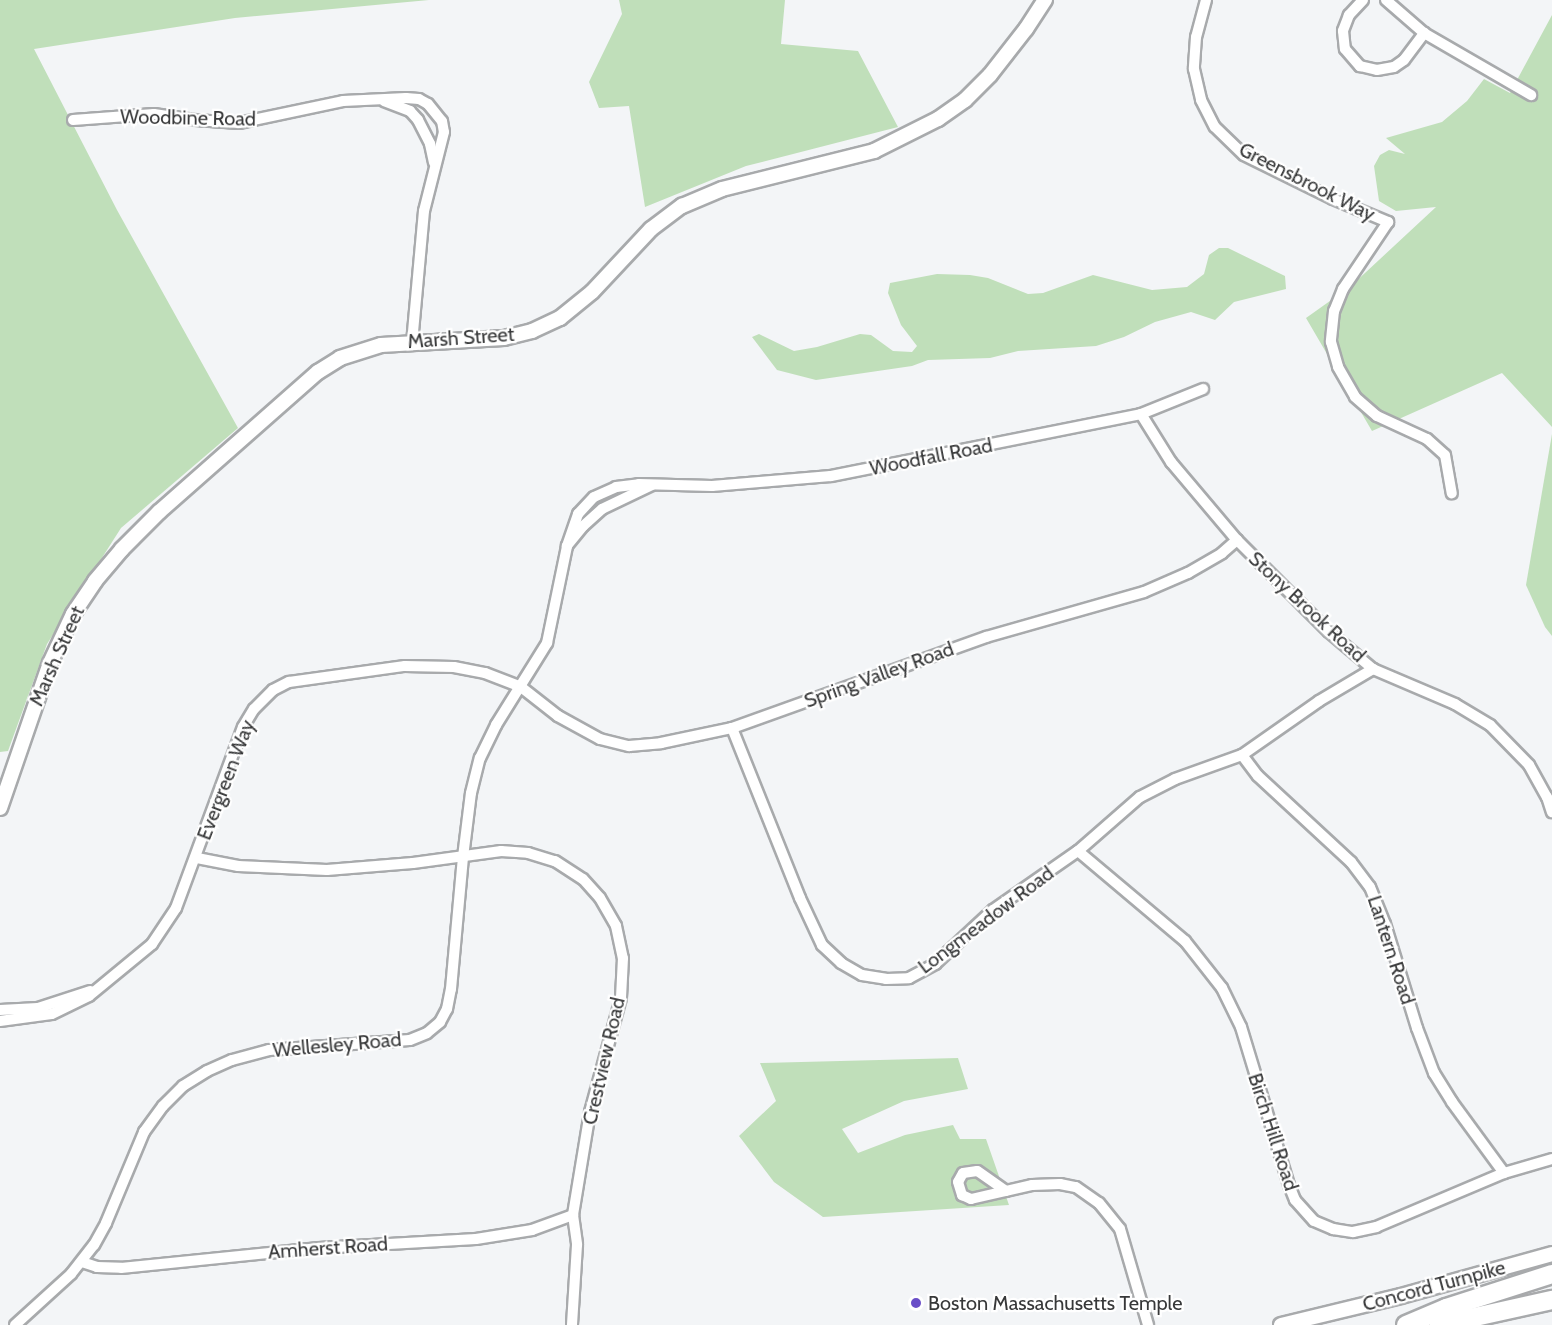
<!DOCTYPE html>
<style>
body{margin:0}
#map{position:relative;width:1552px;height:1325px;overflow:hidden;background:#f3f5f7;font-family:Cabin,sans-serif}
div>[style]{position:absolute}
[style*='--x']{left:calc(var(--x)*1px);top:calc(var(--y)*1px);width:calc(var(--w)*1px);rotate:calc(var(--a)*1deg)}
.green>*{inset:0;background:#c0dfba}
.roads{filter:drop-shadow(2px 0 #a8aaac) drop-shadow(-2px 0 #a8aaac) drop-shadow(0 2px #a8aaac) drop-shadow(0 -2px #a8aaac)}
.street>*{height:10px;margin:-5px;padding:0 5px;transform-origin:5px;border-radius:5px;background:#fff}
.secondary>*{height:14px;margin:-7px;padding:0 7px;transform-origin:7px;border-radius:7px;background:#fff}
.highway>*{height:18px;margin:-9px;padding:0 9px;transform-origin:9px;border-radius:9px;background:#fff}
.dots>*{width:16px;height:16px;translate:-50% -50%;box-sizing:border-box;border:3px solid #fff;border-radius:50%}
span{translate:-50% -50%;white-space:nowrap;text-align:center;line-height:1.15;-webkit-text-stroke:4.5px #fff;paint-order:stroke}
.street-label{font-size:20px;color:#373839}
.poi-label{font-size:20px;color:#373839}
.left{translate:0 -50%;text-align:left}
</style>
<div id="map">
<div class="green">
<div style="clip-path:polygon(0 0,429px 0,235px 18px,34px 49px,117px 210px,238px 428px,121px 528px,47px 644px,8px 751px,0 752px)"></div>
<div style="clip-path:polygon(619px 0,785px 0,781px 44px,858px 51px,898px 127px,746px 166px,645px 207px,629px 106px,599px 108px,589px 82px,622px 14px)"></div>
<div style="clip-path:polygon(1552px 15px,1552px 427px,1502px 373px,1372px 431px,1306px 318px,1351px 286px,1436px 207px,1396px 211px,1379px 201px,1374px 166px,1380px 155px,1389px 150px,1405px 154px,1386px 138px,1442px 122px,1467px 101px,1484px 79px,1510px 93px)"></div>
<div style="clip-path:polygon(1219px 248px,1228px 248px,1285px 276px,1286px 289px,1234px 302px,1215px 320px,1191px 312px,1155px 322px,1124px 337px,1096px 346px,1018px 351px,990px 358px,928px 360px,912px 366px,816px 380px,777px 370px,752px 337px,759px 334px,794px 351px,817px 347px,860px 334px,871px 335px,893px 351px,912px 352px,917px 346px,901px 325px,888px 293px,890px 283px,937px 274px,970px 275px,988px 278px,1028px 294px,1043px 293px,1093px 275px,1152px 290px,1187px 287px,1204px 274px,1209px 255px)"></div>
<div style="clip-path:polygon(1552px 434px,1552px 636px,1545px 627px,1526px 585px)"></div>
<div style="clip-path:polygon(958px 1058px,968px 1089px,904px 1101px,842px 1129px,858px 1153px,905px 1135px,953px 1125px,960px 1139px,986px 1139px,1009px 1205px,823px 1217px,774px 1182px,739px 1136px,776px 1101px,760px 1063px)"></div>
</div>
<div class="roads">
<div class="street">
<div style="--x:1206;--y:0;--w:38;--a:105"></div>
<div style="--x:1196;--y:37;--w:32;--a:94"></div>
<div style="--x:1194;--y:69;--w:32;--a:77"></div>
<div style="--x:1201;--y:100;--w:30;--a:63"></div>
<div style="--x:1215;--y:127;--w:40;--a:44"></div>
<div style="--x:1244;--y:155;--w:99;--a:26.3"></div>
<div style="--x:1333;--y:199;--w:60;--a:22.7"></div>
<div style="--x:1388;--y:222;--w:81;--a:123.9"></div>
<div style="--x:1343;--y:289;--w:24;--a:112"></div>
<div style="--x:1334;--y:311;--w:31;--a:96"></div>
<div style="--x:1331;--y:342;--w:26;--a:74"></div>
<div style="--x:1338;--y:367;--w:34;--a:60"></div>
<div style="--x:1355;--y:397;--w:29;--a:41"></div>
<div style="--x:1377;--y:416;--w:55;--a:24.7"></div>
<div style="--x:1427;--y:439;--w:24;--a:42"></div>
<div style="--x:1445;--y:455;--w:39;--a:80"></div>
<div style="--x:1363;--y:0;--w:21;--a:133"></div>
<div style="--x:1349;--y:15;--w:17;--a:111"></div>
<div style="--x:1343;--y:31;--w:18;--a:84"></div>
<div style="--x:1345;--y:49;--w:23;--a:49"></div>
<div style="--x:1360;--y:66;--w:17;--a:13"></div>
<div style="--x:1377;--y:70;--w:17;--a:-10"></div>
<div style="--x:1394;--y:67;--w:12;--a:-35"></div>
<div style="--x:1404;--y:60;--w:34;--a:-53"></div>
<div style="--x:1386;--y:0;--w:50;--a:41"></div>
<div style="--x:1424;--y:33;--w:124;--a:30.1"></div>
<div style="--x:384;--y:101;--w:28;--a:21"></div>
<div style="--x:410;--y:111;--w:12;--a:48"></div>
<div style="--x:418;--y:120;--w:27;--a:63"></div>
<div style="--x:430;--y:144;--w:19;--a:78"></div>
<div style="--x:73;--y:120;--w:81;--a:-4.2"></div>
<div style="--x:154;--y:114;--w:41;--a:8.3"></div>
<div style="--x:195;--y:120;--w:44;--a:3.9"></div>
<div style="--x:239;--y:123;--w:106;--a:-11.9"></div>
<div style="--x:343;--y:101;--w:63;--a:-2.7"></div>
<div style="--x:406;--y:98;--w:13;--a:4"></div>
<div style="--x:419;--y:99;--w:10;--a:29"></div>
<div style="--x:428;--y:104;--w:22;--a:51"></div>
<div style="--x:442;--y:121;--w:11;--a:80"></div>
<div style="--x:444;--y:132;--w:81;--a:104.2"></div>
<div style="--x:424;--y:211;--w:132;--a:95.2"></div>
<div style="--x:1141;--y:414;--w:57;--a:58"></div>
<div style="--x:1171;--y:462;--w:102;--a:49.8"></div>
<div style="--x:1237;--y:540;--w:130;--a:45"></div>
<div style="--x:1329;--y:632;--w:57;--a:40.1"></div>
<div style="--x:1373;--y:669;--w:89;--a:23.1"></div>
<div style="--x:1455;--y:704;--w:41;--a:31"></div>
<div style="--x:1490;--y:725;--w:56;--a:45.7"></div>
<div style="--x:1529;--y:765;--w:37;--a:61"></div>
<div style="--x:1547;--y:797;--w:16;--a:72"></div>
<div style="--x:652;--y:485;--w:55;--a:154.4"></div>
<div style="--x:602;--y:509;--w:25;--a:138"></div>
<div style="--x:583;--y:526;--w:26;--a:129"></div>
<div style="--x:567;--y:546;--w:34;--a:-71"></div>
<div style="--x:578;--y:514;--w:23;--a:-47"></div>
<div style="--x:594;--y:497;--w:24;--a:-24"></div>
<div style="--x:616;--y:487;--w:23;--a:-7"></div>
<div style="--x:639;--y:484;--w:73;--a:1.6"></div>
<div style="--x:712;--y:486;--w:119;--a:-4.8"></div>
<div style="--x:831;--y:476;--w:316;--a:-11.3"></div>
<div style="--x:1141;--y:414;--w:67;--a:-22"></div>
<div style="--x:732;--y:728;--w:183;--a:68.2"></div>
<div style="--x:800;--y:898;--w:52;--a:64.9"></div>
<div style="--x:822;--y:945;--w:26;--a:43"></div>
<div style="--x:841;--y:963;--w:24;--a:30"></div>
<div style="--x:862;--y:975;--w:24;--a:9"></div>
<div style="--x:886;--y:979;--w:23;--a:-2"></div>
<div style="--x:909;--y:978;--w:30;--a:-28"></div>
<div style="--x:935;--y:964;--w:79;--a:-43"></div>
<div style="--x:993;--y:910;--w:103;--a:-34.8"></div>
<div style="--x:1078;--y:851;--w:82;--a:-41.1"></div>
<div style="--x:1140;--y:797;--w:39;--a:-27"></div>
<div style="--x:1175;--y:779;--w:71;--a:-19.7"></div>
<div style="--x:1242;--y:755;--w:94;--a:-35"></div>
<div style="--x:1319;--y:701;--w:63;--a:-30.7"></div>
<div style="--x:1242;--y:755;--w:26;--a:53"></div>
<div style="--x:1258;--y:776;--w:127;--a:42.8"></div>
<div style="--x:1351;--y:862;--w:31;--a:53"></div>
<div style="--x:1370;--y:887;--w:40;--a:68"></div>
<div style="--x:1385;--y:924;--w:109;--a:72.9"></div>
<div style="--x:1417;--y:1028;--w:48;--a:69.3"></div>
<div style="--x:1434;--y:1073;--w:34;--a:58"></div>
<div style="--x:1452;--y:1102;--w:88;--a:53.8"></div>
<div style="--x:1078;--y:851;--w:140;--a:40.1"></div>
<div style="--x:1185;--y:941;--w:60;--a:51.8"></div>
<div style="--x:1222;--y:988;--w:43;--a:64"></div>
<div style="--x:1241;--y:1027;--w:165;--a:73.1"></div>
<div style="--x:1289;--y:1185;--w:16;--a:68"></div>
<div style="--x:1295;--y:1200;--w:28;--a:48"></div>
<div style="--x:1314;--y:1221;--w:21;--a:23"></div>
<div style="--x:1333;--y:1229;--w:20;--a:9"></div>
<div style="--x:1353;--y:1232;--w:24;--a:-12"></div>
<div style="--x:1376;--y:1227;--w:139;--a:-22.9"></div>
<div style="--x:1504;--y:1173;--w:50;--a:-16.3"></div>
<div style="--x:197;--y:858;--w:42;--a:11"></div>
<div style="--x:238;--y:866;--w:89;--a:2.6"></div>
<div style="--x:327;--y:870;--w:86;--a:-4.7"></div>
<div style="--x:413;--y:863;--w:89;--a:-7.8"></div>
<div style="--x:501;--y:851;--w:27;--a:4"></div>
<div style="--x:528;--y:853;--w:28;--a:17"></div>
<div style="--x:555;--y:861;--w:33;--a:33"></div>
<div style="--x:583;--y:879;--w:25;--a:48"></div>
<div style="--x:600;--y:898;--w:32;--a:60"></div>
<div style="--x:616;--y:926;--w:33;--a:78"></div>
<div style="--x:623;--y:958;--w:40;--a:92.9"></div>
<div style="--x:621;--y:998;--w:118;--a:105.2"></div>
<div style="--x:590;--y:1112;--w:104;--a:99.4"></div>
<div style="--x:573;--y:1215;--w:30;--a:82"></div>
<div style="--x:577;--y:1245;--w:80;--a:93.6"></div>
<div style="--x:0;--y:1010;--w:38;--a:-3"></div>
<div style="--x:38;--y:1008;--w:55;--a:-18.1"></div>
<div style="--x:0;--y:1021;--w:52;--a:-7.7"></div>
<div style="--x:52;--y:1014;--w:41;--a:-25.9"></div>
<div style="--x:89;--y:996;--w:82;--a:-39.5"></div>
<div style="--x:152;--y:944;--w:43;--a:-56.3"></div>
<div style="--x:176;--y:908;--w:193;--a:-69.7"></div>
<div style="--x:243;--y:727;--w:21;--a:-59"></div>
<div style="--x:254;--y:709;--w:27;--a:-45"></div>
<div style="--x:273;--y:690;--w:18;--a:-27"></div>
<div style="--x:289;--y:682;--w:117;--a:-7.9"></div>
<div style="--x:405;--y:666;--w:49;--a:1.2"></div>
<div style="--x:454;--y:667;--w:32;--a:11"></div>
<div style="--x:485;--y:673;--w:39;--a:21"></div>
<div style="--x:521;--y:687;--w:47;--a:38.1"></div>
<div style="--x:558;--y:716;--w:48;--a:28.7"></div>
<div style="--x:600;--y:739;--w:30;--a:14"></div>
<div style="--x:629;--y:746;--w:32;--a:-5"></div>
<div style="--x:661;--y:743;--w:73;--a:-11.9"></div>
<div style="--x:732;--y:728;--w:270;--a:-19.7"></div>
<div style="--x:986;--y:637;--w:164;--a:-15.9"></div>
<div style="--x:1144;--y:592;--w:48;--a:-23.4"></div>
<div style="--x:1188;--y:573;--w:39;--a:-30"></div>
<div style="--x:1222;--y:553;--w:20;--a:-41"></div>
<div style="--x:1006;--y:1191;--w:35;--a:-145"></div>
<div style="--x:977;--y:1171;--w:14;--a:172"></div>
<div style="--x:963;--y:1173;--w:10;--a:119"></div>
<div style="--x:958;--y:1182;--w:14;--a:73"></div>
<div style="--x:962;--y:1195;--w:10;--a:24"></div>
<div style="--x:971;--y:1199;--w:63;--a:-12.9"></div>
<div style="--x:1032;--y:1185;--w:28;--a:-2"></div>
<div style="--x:1060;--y:1184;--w:16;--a:11"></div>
<div style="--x:1076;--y:1187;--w:28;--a:35"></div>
<div style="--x:1099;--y:1203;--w:33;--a:51"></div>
<div style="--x:1120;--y:1229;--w:100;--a:73.7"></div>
<div style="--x:82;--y:1262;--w:16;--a:18"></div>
<div style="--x:97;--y:1267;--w:24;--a:2"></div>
<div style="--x:121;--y:1268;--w:199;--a:-5.8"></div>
<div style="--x:319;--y:1248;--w:157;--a:-3.3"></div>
<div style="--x:476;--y:1239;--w:57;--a:-9.1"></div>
<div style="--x:532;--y:1230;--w:44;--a:-20.1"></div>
<div style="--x:15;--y:1325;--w:76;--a:-42.3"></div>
<div style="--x:71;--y:1274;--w:37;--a:-52"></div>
<div style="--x:94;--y:1245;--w:25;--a:-61"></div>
<div style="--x:106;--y:1223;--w:99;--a:-67.3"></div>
<div style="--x:144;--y:1132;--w:32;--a:-54"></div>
<div style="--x:163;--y:1106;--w:28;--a:-45"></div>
<div style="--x:183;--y:1086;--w:28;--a:-32"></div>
<div style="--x:207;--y:1071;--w:27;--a:-24"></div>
<div style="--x:232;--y:1060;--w:38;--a:-15"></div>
<div style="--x:269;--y:1050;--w:141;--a:-4.1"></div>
<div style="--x:410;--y:1040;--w:18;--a:-22"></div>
<div style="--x:427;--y:1033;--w:17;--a:-40"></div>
<div style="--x:440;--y:1022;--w:15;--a:-62"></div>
<div style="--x:447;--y:1009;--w:20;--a:-79"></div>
<div style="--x:451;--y:989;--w:133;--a:-84.8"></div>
<div style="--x:463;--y:857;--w:64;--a:-82.9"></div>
<div style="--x:471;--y:793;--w:36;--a:-76"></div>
<div style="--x:480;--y:758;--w:37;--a:-64"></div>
<div style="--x:496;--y:725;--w:97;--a:-58.1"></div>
<div style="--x:547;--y:643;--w:99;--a:-78.3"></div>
</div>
<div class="secondary">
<div style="--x:0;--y:808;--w:153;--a:-71"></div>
<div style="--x:50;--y:663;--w:54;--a:-64.9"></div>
<div style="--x:73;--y:614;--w:40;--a:-56"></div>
<div style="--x:95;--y:581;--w:42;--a:-49.8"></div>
<div style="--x:122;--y:549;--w:52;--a:-45"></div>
<div style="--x:159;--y:512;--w:212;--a:-41.4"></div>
<div style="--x:318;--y:372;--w:26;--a:-32"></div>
<div style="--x:340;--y:358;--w:43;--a:-17.6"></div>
<div style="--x:381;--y:345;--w:123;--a:-3.3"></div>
<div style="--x:504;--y:338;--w:29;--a:-14"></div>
<div style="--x:532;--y:331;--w:31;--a:-25"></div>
<div style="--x:560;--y:318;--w:41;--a:-39.1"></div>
<div style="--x:592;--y:292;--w:86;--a:-46.9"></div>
<div style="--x:651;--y:229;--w:39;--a:-37"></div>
<div style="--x:682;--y:206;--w:43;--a:-23"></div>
<div style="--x:722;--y:189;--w:157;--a:-14"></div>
<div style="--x:874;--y:151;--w:72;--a:-26.6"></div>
<div style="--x:938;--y:119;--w:33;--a:-35"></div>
<div style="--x:965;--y:100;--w:35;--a:-45"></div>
<div style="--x:990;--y:75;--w:58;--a:-52"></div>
<div style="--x:1026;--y:29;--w:35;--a:-57"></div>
<div style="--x:1281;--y:1325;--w:123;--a:-13.6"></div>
<div style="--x:1401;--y:1296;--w:157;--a:-15.5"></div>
</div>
<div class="highway">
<div style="--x:1406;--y:1325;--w:43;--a:-23"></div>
<div style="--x:1446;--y:1308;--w:111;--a:-17.8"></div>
<div style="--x:1439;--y:1325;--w:116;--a:-12.5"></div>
</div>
</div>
<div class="dots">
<div style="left:916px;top:1303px;background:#6a4ec8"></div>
</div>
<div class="street-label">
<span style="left:188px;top:118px;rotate:1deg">Woodbine Road</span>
<span style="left:1307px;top:182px;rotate:27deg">Greensbrook Way</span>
<span style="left:461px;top:338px;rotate:-4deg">Marsh Street</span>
<span style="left:931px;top:457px;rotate:-11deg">Woodfall Road</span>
<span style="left:1307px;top:607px;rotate:43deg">Stony Brook Road</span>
<span style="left:57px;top:656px;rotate:-66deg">Marsh Street</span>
<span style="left:879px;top:675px;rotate:-20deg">Spring Valley Road</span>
<span style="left:226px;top:780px;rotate:-69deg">Evergreen Way</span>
<span style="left:986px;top:920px;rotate:-37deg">Longmeadow Road</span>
<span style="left:1391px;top:950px;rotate:72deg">Lantern Road</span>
<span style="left:337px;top:1045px;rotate:-5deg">Wellesley Road</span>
<span style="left:604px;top:1061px;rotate:-77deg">Crestview Road</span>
<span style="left:1273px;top:1132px;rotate:72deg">Birch Hill Road</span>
<span style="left:328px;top:1248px;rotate:-4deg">Amherst Road</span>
<span style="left:1434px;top:1286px;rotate:-15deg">Concord Turnpike</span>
</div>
<div class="poi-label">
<span class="left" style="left:928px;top:1303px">Boston Massachusetts Temple</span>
</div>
</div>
